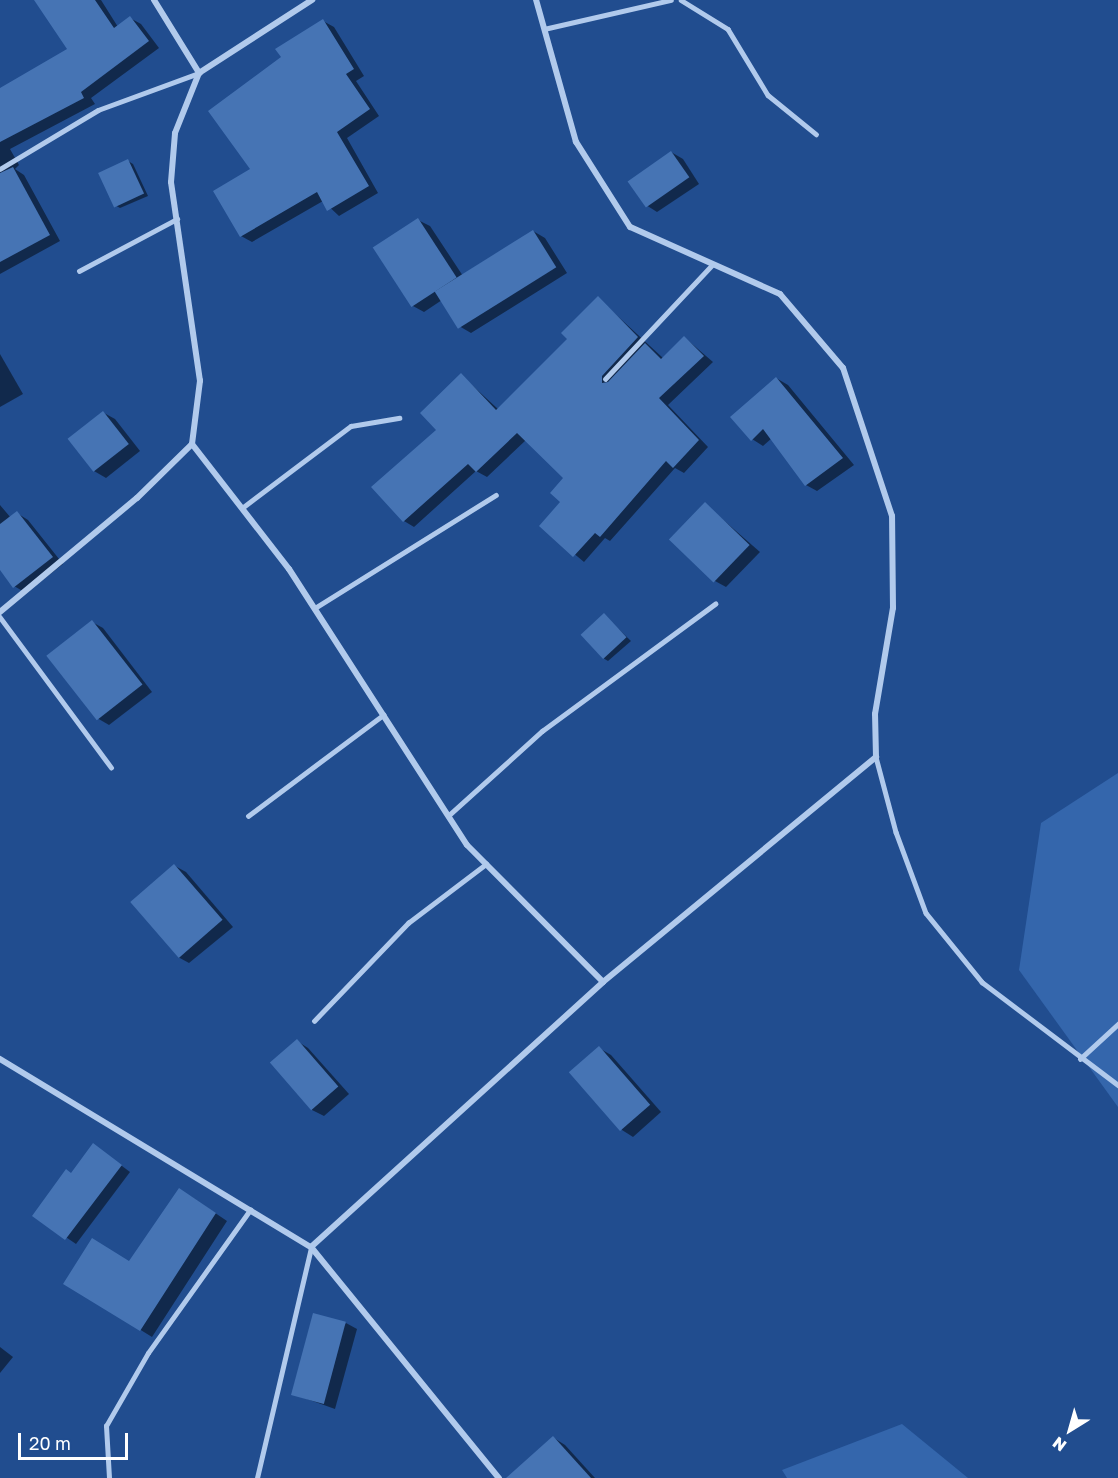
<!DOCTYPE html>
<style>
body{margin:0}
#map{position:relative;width:1118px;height:1478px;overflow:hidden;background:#214d8f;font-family:"Golos Text",sans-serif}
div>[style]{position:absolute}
.green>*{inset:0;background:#3466ac}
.shadow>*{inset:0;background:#0007}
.building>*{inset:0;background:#4674b4;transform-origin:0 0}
.lane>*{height:4.5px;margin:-2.25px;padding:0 2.25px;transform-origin:2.25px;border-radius:2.25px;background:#b1caec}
.street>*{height:6px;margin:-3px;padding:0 3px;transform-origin:3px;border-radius:3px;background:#b1caec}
span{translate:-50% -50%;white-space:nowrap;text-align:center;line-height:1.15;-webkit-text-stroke:6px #214d8f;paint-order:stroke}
.north{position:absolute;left:1040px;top:1400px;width:60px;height:60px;-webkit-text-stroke:4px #214d8f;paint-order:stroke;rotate:217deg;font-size:16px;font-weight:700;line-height:24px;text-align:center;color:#fff}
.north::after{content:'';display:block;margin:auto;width:21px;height:27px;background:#fff;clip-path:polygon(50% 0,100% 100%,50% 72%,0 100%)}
.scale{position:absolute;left:18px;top:1433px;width:110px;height:27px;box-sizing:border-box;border:3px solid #fff;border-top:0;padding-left:8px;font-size:18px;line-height:21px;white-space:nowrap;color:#fff;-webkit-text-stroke:4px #214d8f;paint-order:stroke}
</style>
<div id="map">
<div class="green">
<div style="clip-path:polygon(1118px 773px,1118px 1107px,1019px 970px,1041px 823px)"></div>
<div style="clip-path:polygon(902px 1424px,968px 1478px,787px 1478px,782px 1470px)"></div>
</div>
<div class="shadow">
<div style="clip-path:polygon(36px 0,101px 0,118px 27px,130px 18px,141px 24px,159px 48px,91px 98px,95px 104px,10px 149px,19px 165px,15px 169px,24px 175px,60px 241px,0 274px,0 90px,69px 50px)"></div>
<div style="clip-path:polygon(323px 21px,334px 27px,364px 76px,356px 81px,379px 116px,347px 138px,378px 193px,339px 216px,323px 201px,252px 242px,241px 236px,252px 169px,283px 58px)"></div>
<div style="clip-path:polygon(671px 152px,683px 159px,699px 184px,657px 212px,646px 205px)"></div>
<div style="clip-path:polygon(128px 161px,133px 164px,148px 196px,120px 208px,115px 205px)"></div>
<div style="clip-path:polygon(418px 220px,430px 226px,463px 276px,533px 231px,545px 238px,567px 273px,471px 333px,459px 326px,442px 300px,424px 312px,413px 306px)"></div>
<div style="clip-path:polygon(598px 298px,663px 358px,684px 337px,713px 362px,668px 405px,708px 447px,684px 473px,675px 468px,610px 541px,605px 538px,584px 562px,541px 526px,562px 502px,566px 478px,526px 440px,487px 477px,476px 471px,414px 527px,404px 521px,461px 375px,498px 409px,569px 339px)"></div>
<div style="clip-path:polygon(0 354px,23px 394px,0 407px)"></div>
<div style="clip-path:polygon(776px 378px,788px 385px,854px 465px,817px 491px,806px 485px,772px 438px,763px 446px,752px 439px)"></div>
<div style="clip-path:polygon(104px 413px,115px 419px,140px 451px,106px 478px,94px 471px)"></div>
<div style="clip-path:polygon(705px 504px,760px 552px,726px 587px,715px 581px)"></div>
<div style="clip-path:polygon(0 505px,11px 518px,17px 513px,28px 520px,63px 564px,26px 593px,14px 586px,0 567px)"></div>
<div style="clip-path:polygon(604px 615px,631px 641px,608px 661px,603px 658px)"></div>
<div style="clip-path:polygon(92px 622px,103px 628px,152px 692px,109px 725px,97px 718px)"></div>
<div style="clip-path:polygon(175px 866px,186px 872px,233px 927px,189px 963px,178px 957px)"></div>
<div style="clip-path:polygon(297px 1041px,308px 1048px,349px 1094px,324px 1116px,312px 1110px)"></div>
<div style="clip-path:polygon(599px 1048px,611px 1055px,661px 1112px,633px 1137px,622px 1130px)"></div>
<div style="clip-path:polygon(102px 1151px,130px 1172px,76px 1244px,35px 1216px,71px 1174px)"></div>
<div style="clip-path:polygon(190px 1196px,227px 1221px,152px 1337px,65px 1283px,130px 1263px)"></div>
<div style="clip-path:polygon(346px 1323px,357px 1329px,335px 1409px,293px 1394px)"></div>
<div style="clip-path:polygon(0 1347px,13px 1357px,0 1373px)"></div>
<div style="clip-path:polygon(554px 1438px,565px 1445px,595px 1478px,524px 1478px)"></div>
</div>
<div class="building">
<div style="clip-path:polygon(34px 0,95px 0,114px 28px,130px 16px,149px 41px,81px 92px,84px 98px,0 142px,0 88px,67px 49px)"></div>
<div style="clip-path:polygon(323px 19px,354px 69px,346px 74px,370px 109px,337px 132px,369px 186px,327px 211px,317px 192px,240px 237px,213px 191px,250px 169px,208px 111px,281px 57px,275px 49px)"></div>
<div style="left:671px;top:151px;width:32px;height:53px;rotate:55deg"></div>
<div style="left:128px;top:159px;width:38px;height:33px;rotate:65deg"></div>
<div style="clip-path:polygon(13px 167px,50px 235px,0 262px,0 173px)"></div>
<div style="left:418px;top:218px;width:71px;height:54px;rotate:57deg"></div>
<div style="left:533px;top:230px;width:44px;height:116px;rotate:58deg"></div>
<div style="clip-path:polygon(598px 296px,638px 337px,602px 376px,602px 383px,608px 382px,645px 343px,661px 359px,684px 336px,704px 356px,659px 398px,699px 440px,673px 468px,666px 461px,600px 537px,595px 533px,573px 557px,539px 526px,560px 502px,550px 493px,563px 478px,517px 433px,476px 472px,468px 464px,403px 522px,371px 487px,436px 430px,420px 413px,461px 373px,496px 410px,567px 339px,561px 333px)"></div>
<div style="clip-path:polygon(776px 377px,843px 458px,805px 486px,763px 429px,751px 441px,730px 417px)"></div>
<div style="left:103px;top:411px;width:42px;height:45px;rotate:52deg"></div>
<div style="left:705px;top:502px;width:62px;height:52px;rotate:44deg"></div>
<div style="clip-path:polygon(17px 511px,53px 557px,13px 588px,0 570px,0 524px)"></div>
<div style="left:604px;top:613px;width:33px;height:32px;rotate:47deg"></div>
<div style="left:92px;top:620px;width:82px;height:58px;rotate:52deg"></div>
<div style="left:174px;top:864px;width:74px;height:58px;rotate:49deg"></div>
<div style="left:297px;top:1039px;width:63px;height:36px;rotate:49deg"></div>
<div style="left:599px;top:1046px;width:78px;height:40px;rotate:49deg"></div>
<div style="clip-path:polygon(93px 1143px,122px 1165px,65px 1240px,32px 1216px,66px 1169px,71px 1173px)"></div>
<div style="clip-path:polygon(179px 1188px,216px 1213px,140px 1331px,63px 1284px,92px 1238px,129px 1261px)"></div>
<div style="left:313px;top:1313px;width:34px;height:85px;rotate:15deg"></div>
<div style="clip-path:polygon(553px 1436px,591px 1478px,506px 1478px)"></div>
</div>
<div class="lane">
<div style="left:681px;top:0;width:55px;rotate:31.7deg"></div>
<div style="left:728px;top:29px;width:77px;rotate:58.8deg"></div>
<div style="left:768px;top:95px;width:62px;rotate:39.1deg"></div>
<div style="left:544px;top:29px;width:130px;rotate:-12.9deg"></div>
<div style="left:0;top:169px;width:114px;rotate:-31deg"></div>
<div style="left:98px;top:110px;width:108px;rotate:-20.1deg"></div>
<div style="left:79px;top:271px;width:111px;rotate:-28deg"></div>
<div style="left:605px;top:379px;width:155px;rotate:-46.8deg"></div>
<div style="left:242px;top:508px;width:136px;rotate:-37deg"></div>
<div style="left:351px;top:426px;width:49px;rotate:-9.5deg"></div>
<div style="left:315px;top:608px;width:213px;rotate:-32deg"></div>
<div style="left:0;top:617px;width:187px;rotate:53.5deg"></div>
<div style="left:876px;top:757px;width:78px;rotate:75.1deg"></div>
<div style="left:896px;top:832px;width:86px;rotate:69.7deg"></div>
<div style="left:926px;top:913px;width:89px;rotate:50.9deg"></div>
<div style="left:982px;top:982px;width:171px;rotate:37.1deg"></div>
<div style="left:248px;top:816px;width:169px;rotate:-36.8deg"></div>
<div style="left:448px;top:816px;width:127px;rotate:-42.1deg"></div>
<div style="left:542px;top:731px;width:215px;rotate:-36.3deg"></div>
<div style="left:314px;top:1021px;width:136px;rotate:-46.2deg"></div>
<div style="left:408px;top:923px;width:98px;rotate:-37.1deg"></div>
<div style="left:1080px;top:1059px;width:52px;rotate:-42.6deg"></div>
<div style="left:109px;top:1478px;width:52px;rotate:-93.3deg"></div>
<div style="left:106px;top:1426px;width:84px;rotate:-60.1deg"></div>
<div style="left:148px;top:1353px;width:176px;rotate:-54.5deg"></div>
<div style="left:257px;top:1478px;width:237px;rotate:-76.8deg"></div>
</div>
<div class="street">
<div style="left:154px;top:0;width:86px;rotate:58.3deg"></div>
<div style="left:192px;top:444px;width:158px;rotate:52.2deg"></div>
<div style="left:289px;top:569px;width:328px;rotate:57.2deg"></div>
<div style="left:467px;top:845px;width:193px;rotate:45.2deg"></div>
<div style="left:0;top:612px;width:178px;rotate:-39.8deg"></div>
<div style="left:137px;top:498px;width:77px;rotate:-44.5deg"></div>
<div style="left:192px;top:444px;width:64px;rotate:-82.8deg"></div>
<div style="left:200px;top:381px;width:201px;rotate:-98.3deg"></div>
<div style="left:171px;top:182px;width:49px;rotate:-85.3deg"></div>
<div style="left:175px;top:133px;width:65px;rotate:-68.2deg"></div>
<div style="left:199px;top:73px;width:135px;rotate:-32.9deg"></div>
<div style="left:0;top:1059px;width:363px;rotate:31.2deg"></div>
<div style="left:311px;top:1247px;width:298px;rotate:50.9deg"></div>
<div style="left:311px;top:1247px;width:394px;rotate:-42.2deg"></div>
<div style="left:603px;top:982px;width:354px;rotate:-39.5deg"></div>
<div style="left:876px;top:757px;width:43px;rotate:-91.3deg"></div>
<div style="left:875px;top:714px;width:108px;rotate:-80.4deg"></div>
<div style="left:893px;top:608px;width:92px;rotate:-90.6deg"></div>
<div style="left:892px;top:516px;width:156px;rotate:-108.3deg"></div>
<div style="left:843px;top:368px;width:97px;rotate:-130.4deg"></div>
<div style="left:780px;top:294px;width:164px;rotate:-155.9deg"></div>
<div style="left:630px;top:227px;width:101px;rotate:-122.4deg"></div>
<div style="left:576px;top:142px;width:148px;rotate:-105.7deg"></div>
</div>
<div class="north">N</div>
<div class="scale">20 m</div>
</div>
